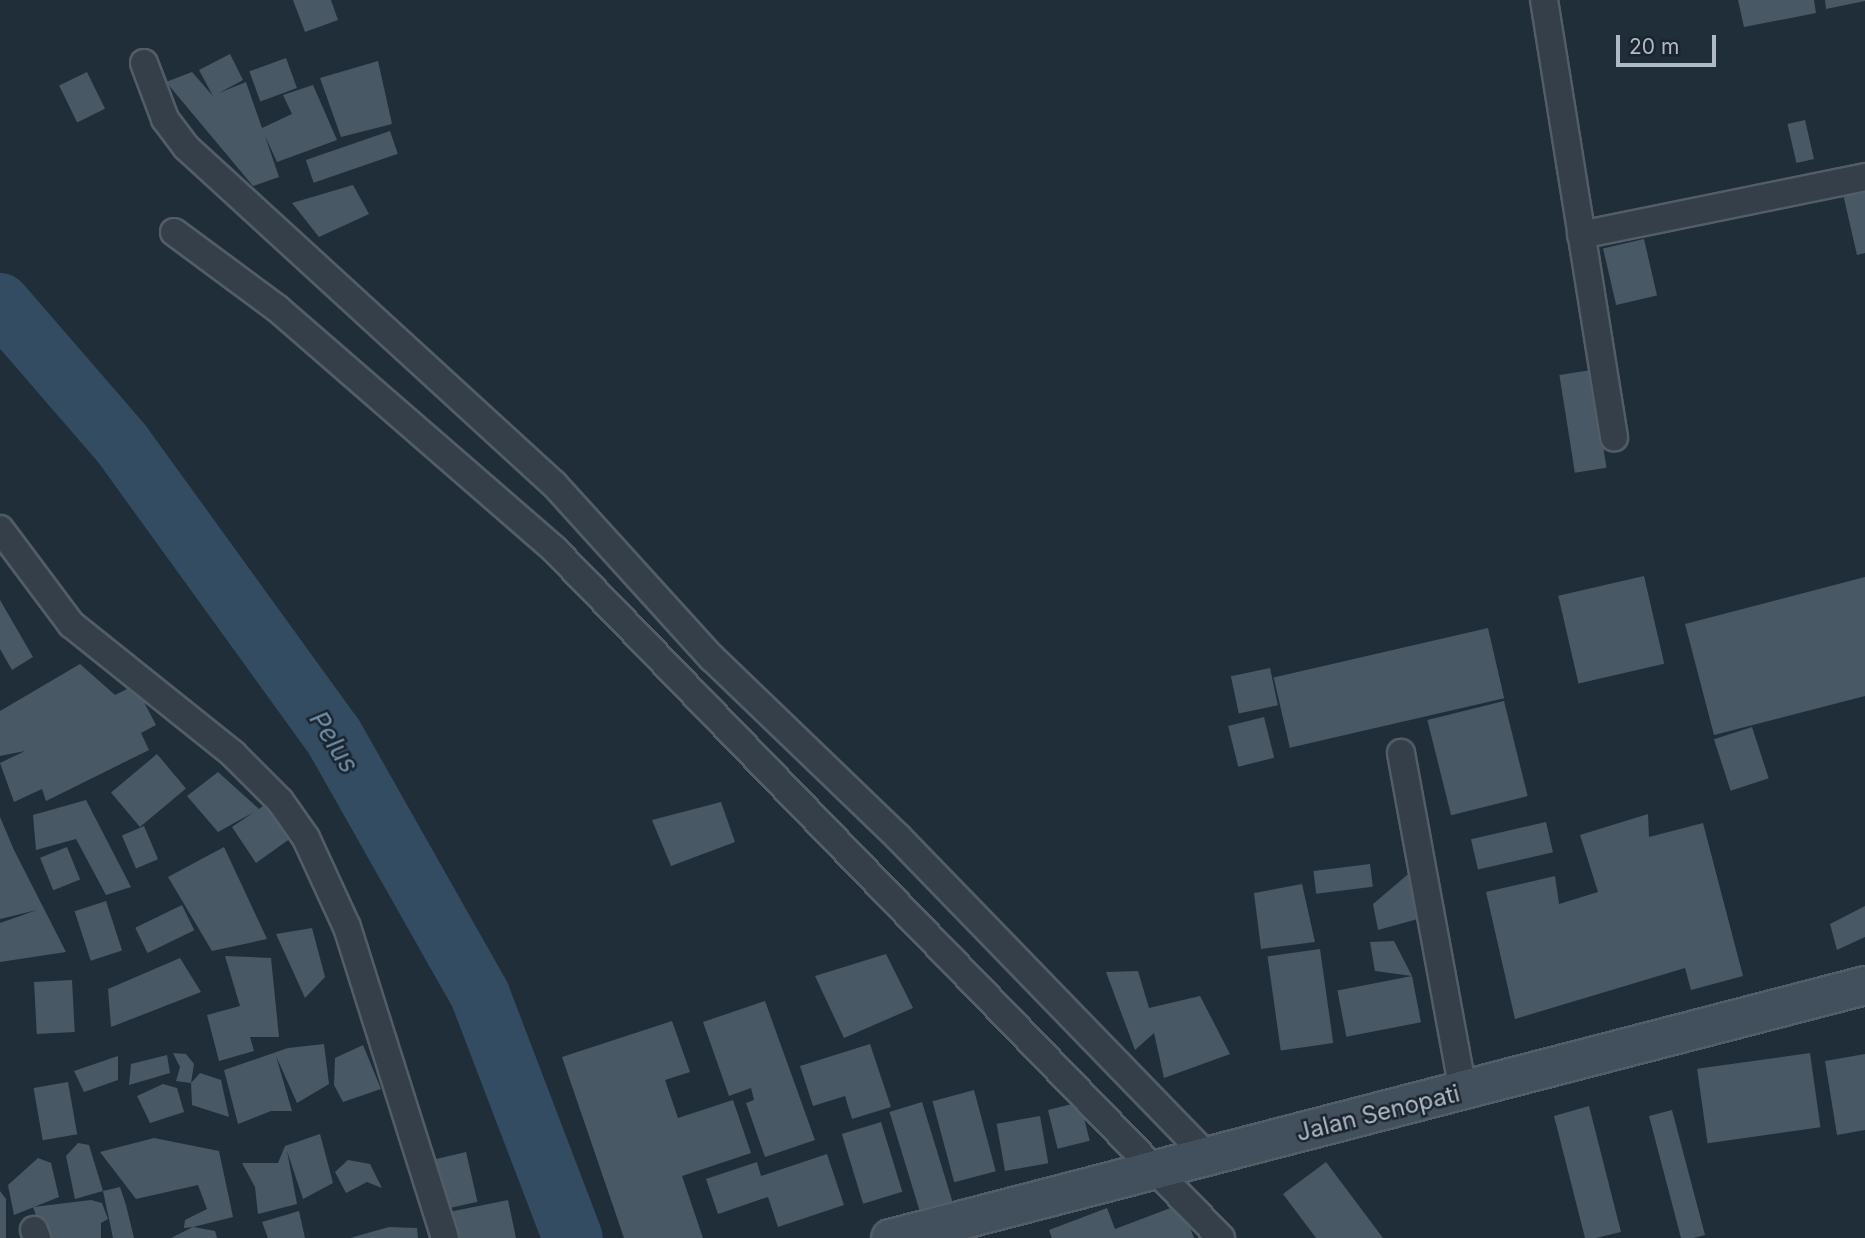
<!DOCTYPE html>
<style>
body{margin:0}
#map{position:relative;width:1865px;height:1238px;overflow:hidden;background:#202e39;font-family:Inter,sans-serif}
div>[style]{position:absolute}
.river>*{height:60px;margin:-30px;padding:0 30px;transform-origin:30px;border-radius:30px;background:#334c61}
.building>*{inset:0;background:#485865;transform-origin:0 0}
.roads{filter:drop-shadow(2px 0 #525d67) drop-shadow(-2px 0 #525d67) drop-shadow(0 2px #525d67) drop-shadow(0 -2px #525d67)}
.minor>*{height:26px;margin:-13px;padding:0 13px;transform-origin:13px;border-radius:13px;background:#343f4a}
.secondary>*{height:37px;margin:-18.5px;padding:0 18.5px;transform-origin:18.5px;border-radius:18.5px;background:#424f5d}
span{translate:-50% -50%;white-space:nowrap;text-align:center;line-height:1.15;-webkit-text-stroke:5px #1a242e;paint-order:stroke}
.street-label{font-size:24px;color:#afbac6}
.water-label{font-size:26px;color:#6e8faa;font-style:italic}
.scale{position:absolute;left:1616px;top:35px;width:100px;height:32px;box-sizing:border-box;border:4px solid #afbac6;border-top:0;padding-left:9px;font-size:21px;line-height:24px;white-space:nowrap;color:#afbac6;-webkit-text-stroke:5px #1a242e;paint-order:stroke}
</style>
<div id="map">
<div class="river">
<div style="left:0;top:303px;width:186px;rotate:49.1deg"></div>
<div style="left:122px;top:444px;width:359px;rotate:54.1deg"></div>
<div style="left:333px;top:735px;width:299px;rotate:60.5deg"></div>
<div style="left:480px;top:995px;width:260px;rotate:69.1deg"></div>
</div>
<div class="building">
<div style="clip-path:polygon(293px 0,331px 0,338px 20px,305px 32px)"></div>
<div style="clip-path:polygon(1738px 0,1814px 0,1816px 13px,1744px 27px)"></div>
<div style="clip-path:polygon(1825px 0,1865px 0,1865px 1px,1826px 9px)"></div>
<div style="clip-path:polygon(230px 54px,243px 80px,219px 93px,246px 82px,262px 128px,292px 114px,283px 95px,313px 85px,337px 140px,277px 162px,265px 136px,279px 177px,253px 186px,166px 82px,192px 72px,213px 96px,199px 70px)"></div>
<div style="left:286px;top:58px;width:32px;height:39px;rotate:70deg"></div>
<div style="clip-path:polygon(378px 61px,392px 124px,341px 137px,320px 78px)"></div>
<div style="left:87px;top:72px;width:41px;height:31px;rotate:64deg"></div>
<div style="left:1805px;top:120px;width:40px;height:18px;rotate:77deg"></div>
<div style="left:390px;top:131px;width:24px;height:89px;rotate:71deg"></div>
<div style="clip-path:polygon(353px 185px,369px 214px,319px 237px,292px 203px)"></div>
<div style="clip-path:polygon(1865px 189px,1865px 253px,1857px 255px,1843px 194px)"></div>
<div style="left:1644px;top:239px;width:58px;height:42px;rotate:77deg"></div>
<div style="left:1591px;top:370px;width:99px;height:32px;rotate:81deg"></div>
<div style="left:1644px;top:576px;width:90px;height:88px;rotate:77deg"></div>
<div style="clip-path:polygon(1865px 577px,1865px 696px,1714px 735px,1685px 624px)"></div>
<div style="clip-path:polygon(0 600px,33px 657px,12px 670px,0 649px)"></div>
<div style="left:1488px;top:628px;width:72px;height:220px;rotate:77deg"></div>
<div style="clip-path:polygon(80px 664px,115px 695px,135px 685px,156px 725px,141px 733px,149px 750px,46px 801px,42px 789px,14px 802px,0 763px,25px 751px,0 756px,0 711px)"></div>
<div style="left:1270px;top:668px;width:38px;height:40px;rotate:78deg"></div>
<div style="left:1504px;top:701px;width:98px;height:79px;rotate:76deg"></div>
<div style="left:1264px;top:717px;width:42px;height:37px;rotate:76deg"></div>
<div style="left:1752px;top:727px;width:54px;height:40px;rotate:72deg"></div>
<div style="left:157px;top:754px;width:45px;height:60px;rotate:50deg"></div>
<div style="clip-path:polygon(218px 772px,259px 809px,267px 803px,291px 838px,256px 863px,232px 827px,254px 812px,218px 832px,187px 796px)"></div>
<div style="clip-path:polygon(86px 800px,131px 887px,106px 895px,76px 839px,36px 850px,33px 815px)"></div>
<div style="clip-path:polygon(721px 802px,735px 842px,671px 866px,652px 820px)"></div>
<div style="clip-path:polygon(1648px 814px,1649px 837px,1703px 823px,1743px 976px,1691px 990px,1685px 968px,1515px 1019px,1486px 892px,1555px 876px,1559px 904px,1598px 892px,1580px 835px)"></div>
<div style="clip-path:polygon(0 817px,14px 850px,66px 952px,0 962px,0 923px,37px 910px,0 919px)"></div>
<div style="left:1546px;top:822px;width:31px;height:77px;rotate:77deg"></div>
<div style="left:144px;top:826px;width:36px;height:24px;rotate:67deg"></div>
<div style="left:67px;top:847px;width:35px;height:29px;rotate:68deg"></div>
<div style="clip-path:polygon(224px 847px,267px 939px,212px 951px,168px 877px)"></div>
<div style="left:1370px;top:864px;width:23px;height:57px;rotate:83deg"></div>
<div style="clip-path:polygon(1413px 870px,1425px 917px,1378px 930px,1373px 904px)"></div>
<div style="clip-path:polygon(1302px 884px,1315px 942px,1261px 949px,1254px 893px)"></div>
<div style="left:106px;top:901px;width:52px;height:33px;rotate:72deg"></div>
<div style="left:182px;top:905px;width:28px;height:52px;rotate:64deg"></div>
<div style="clip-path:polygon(1865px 906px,1865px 937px,1837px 950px,1830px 924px)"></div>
<div style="clip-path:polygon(312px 928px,325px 977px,305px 998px,276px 934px)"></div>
<div style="clip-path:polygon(1394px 941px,1412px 976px,1375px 971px,1370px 942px)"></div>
<div style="left:1320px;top:949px;width:95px;height:53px;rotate:82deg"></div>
<div style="clip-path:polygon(886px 954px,913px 1008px,844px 1038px,815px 976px)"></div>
<div style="clip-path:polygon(225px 956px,271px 958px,279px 1037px,250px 1037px,254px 1051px,219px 1061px,207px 1015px,240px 1006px)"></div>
<div style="clip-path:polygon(180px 958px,201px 992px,111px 1027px,108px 989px)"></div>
<div style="clip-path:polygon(1138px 971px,1149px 1008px,1200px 996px,1230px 1054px,1164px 1078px,1154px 1033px,1135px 1050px,1106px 972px)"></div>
<div style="left:1412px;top:976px;width:47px;height:76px;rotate:79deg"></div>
<div style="left:72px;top:980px;width:52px;height:38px;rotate:87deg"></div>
<div style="clip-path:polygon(765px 1001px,815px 1140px,765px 1157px,746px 1103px,754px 1100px,751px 1088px,729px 1096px,703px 1022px)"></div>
<div style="clip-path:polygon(672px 1021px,690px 1072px,665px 1080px,678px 1118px,733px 1100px,751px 1153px,682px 1176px,703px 1238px,624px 1238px,562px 1057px)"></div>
<div style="clip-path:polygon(324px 1044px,329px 1084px,297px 1103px,276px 1056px,292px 1111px,271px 1111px,238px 1124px,224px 1070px,288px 1048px)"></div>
<div style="clip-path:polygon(870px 1044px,891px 1107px,852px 1119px,845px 1096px,813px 1106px,800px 1066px)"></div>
<div style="clip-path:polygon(363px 1045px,381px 1089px,343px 1102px,334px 1085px,335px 1058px)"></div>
<div style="clip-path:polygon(173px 1053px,186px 1054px,194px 1064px,191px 1083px,200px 1073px,221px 1080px,229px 1117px,192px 1105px,191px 1083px,176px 1081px,180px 1067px)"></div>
<div style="left:1810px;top:1053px;width:75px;height:114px;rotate:82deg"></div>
<div style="clip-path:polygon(1865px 1054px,1865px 1130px,1837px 1135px,1825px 1061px)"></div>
<div style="clip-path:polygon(167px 1055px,170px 1073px,129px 1085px,131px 1064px)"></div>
<div style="clip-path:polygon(118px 1056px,118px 1080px,84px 1092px,74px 1071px)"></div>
<div style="left:68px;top:1082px;width:53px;height:35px;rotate:80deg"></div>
<div style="clip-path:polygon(163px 1084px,177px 1088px,184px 1112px,150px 1123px,137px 1096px)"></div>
<div style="left:974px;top:1090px;width:84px;height:43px;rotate:75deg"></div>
<div style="left:922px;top:1102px;width:110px;height:34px;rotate:73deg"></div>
<div style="left:1080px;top:1102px;width:40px;height:33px;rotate:76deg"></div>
<div style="clip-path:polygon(1589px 1106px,1621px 1232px,1596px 1238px,1585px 1238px,1554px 1116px)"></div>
<div style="clip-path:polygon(1672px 1110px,1705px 1235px,1693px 1238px,1681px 1238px,1649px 1116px)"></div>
<div style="left:1040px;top:1116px;width:48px;height:44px;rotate:80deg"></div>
<div style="left:881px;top:1122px;width:73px;height:41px;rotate:73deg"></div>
<div style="clip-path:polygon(320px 1134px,333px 1183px,303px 1199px,287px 1151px,297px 1204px,258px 1214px,255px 1187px,242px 1163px,278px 1163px,285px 1146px)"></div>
<div style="clip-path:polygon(154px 1138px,219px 1151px,233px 1217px,193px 1227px,215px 1231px,217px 1238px,171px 1238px,193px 1227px,184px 1228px,185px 1220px,207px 1209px,198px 1185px,136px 1199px,100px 1152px)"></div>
<div style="clip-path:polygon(78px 1143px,89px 1145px,103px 1191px,75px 1199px,66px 1156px)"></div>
<div style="left:466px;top:1152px;width:51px;height:34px;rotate:77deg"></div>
<div style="clip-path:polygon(827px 1154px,844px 1205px,778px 1227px,768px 1197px,718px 1214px,706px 1179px,757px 1162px,761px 1176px)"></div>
<div style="clip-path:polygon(38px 1158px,51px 1163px,59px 1197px,14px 1215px,8px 1185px)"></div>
<div style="clip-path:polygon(348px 1160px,370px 1164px,382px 1188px,367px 1182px,346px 1193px,335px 1172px)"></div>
<div style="clip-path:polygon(1326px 1162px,1383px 1238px,1316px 1238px,1283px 1194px)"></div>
<div style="clip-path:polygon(120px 1187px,126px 1205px,134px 1238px,113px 1238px,103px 1191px)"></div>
<div style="clip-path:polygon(0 1191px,6px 1199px,6px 1238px,0 1238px)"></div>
<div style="clip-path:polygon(91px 1200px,102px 1203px,108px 1219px,101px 1223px,101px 1238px,44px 1238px,33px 1207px)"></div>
<div style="clip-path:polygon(508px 1200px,516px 1238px,454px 1238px,449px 1212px)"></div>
<div style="clip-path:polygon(1181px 1204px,1194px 1238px,1052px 1238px,1049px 1230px,1107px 1208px,1115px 1229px)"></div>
<div style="clip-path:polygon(299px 1211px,305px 1238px,268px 1238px,262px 1222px)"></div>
<div style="clip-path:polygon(389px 1227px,417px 1228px,418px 1238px,350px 1238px)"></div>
</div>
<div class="roads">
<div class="minor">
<div style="left:1544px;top:0;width:443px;rotate:80.9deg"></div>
<div style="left:144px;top:63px;width:60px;rotate:69.4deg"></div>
<div style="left:165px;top:119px;width:35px;rotate:53deg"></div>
<div style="left:186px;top:147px;width:499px;rotate:42.5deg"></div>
<div style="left:554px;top:484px;width:235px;rotate:47.8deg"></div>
<div style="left:712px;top:658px;width:258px;rotate:43.9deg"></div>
<div style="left:898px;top:837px;width:446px;rotate:45.9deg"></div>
<div style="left:174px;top:232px;width:129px;rotate:36.5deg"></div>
<div style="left:278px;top:309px;width:366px;rotate:41deg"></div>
<div style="left:554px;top:549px;width:959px;rotate:45.93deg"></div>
<div style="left:1581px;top:235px;width:290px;rotate:-11.5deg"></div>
<div style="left:0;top:529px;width:119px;rotate:53.2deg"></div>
<div style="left:71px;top:624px;width:208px;rotate:38.7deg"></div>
<div style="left:233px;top:754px;width:66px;rotate:45deg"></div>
<div style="left:280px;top:801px;width:45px;rotate:54.9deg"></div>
<div style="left:306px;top:838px;width:98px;rotate:65.3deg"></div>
<div style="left:347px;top:927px;width:326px;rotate:72.5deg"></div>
<div style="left:1401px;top:753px;width:344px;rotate:79.6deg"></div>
<div style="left:34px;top:1230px;width:9px;rotate:69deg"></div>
</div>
<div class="secondary">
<div style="left:890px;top:1238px;width:1007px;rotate:-14.55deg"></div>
</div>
</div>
<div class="street-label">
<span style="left:1378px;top:1113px;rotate:-14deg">Jalan Senopati</span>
</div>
<div class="water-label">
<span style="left:334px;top:742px;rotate:58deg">Pelus</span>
</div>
<div class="scale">20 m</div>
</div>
